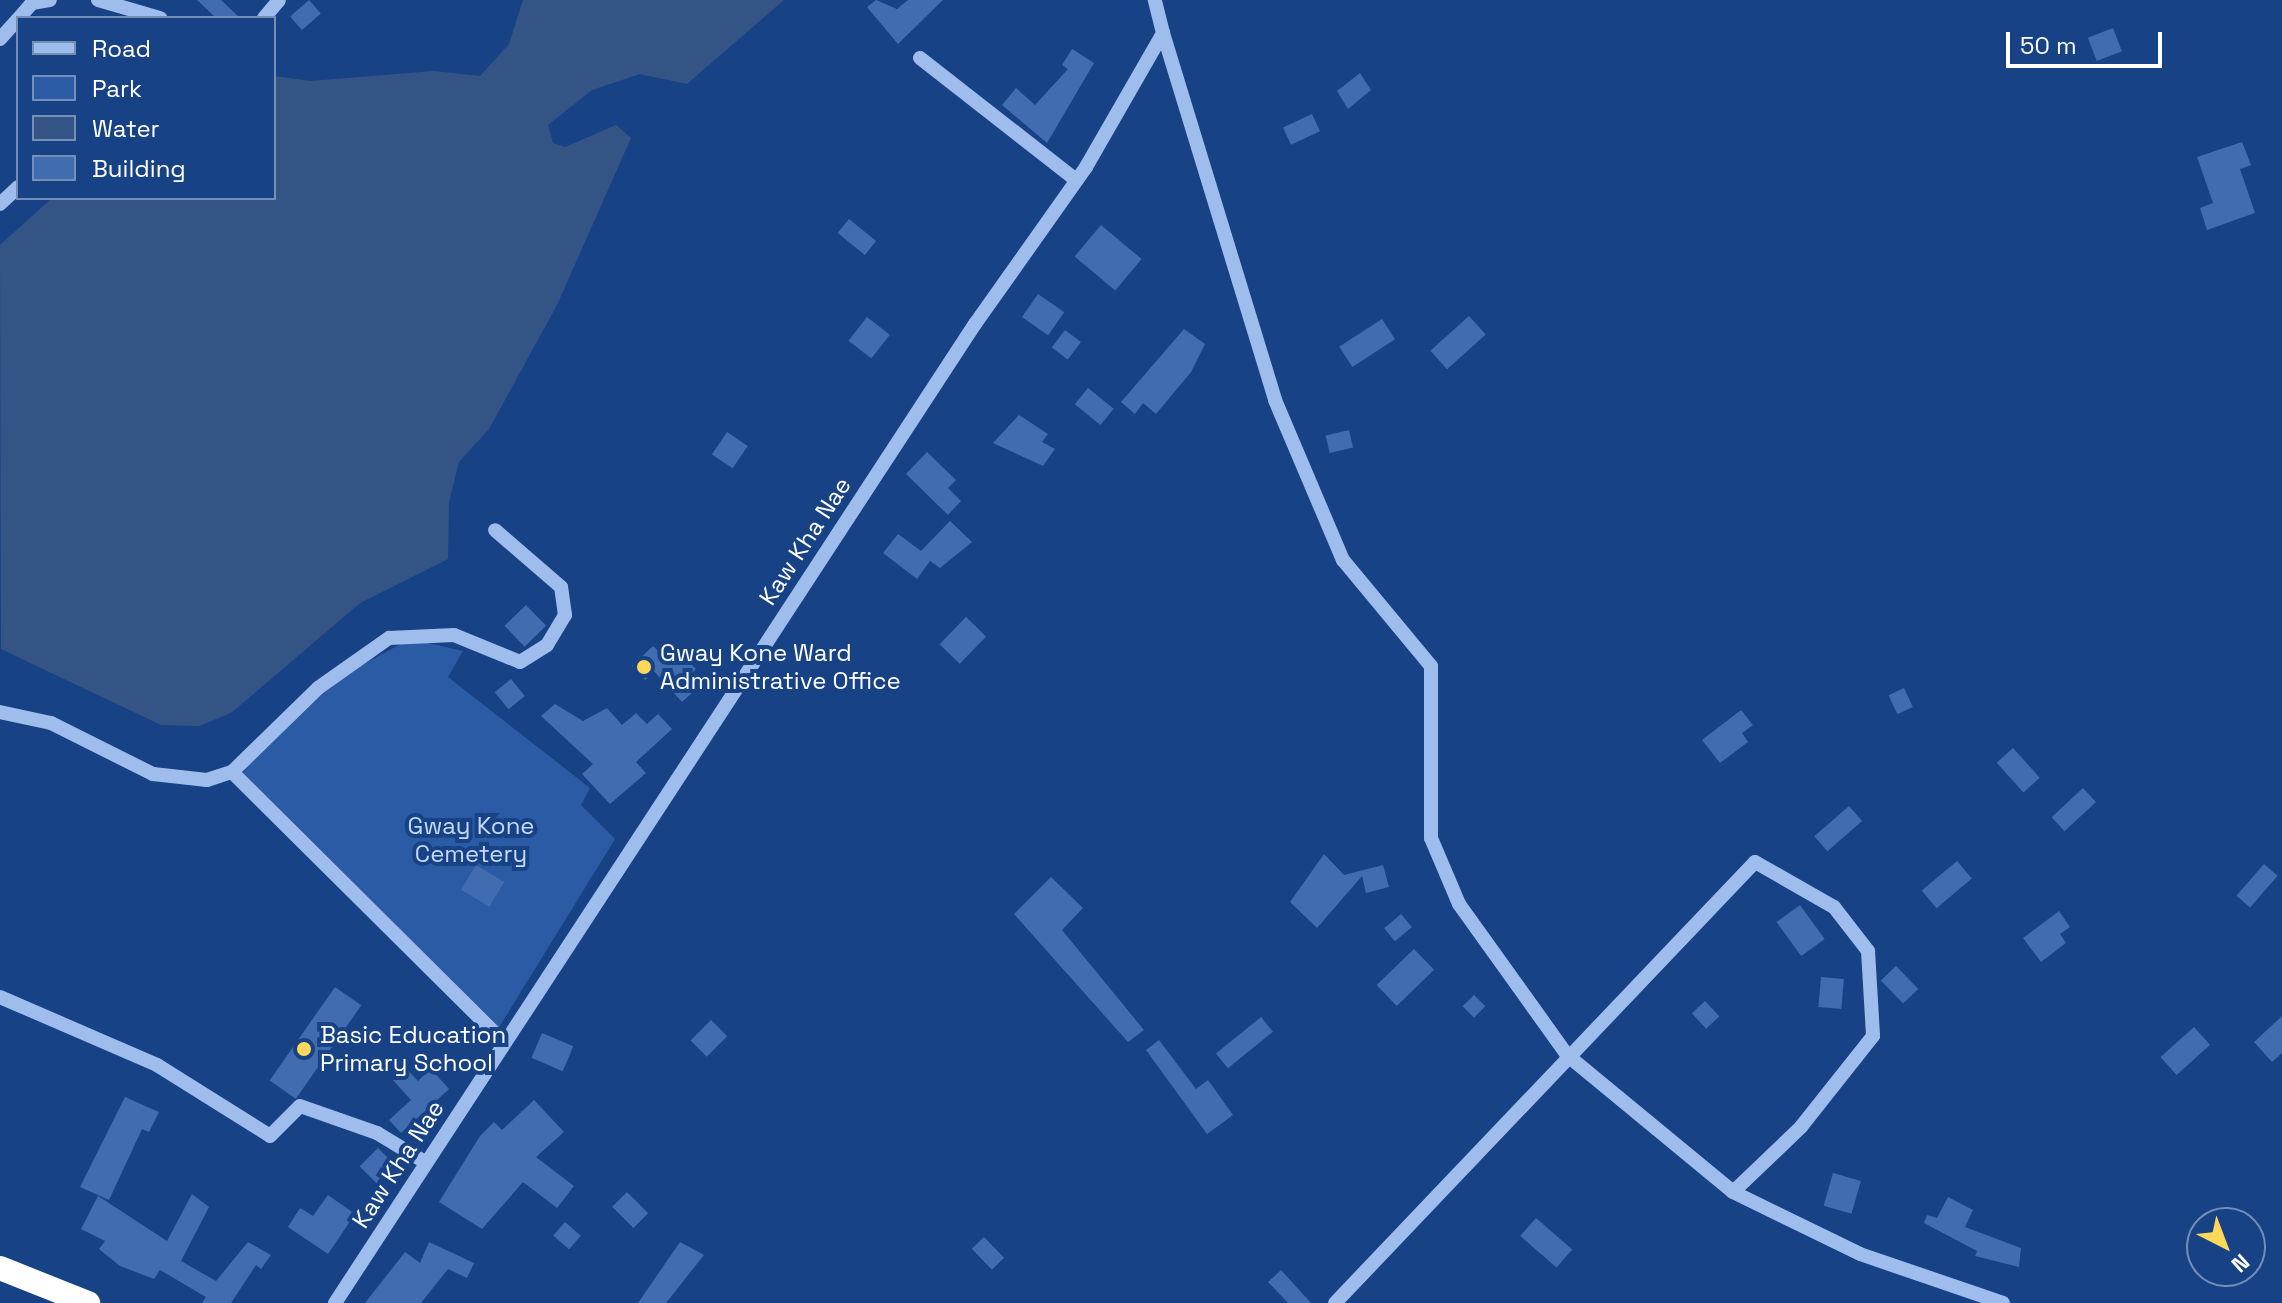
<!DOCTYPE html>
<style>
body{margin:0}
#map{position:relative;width:2282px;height:1303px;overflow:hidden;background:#184286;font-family:"Space Grotesk",sans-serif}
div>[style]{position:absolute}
.green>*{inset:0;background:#2b5ba4}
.water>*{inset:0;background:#355486}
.building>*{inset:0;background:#416caf;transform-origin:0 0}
.minor>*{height:14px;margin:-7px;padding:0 7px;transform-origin:7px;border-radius:7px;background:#9ebded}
.highway>*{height:24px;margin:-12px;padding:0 12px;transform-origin:12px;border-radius:12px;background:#fff}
.dots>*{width:22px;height:22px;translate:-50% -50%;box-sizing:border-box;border:4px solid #184286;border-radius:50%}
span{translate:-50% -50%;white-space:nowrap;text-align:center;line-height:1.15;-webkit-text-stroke:8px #184286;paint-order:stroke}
.street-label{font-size:24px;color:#fff}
.poi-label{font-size:24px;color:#fff}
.left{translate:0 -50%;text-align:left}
.park-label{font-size:24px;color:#c4d9f9}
.legend{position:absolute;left:16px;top:16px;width:260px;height:184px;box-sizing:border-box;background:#184286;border:2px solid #748eb6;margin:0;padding:10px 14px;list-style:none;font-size:24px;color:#fff}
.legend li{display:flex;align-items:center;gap:16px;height:40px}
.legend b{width:40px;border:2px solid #748eb6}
.north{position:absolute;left:2186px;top:1207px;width:80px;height:80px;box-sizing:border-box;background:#184286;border:2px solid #748eb6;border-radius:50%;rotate:138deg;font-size:22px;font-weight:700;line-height:32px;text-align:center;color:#fff}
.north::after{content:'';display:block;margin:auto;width:28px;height:36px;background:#ffd85a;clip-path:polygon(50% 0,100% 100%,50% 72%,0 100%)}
.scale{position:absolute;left:2006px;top:32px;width:156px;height:36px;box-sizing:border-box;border:4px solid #fff;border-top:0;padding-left:10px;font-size:24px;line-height:28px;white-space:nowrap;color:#fff;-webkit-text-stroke:6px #184286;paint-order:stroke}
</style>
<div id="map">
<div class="green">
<div style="clip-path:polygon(410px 639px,463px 651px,448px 677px,590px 788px,581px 805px,615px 839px,498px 1029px,242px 774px,271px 737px,345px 674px)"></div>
</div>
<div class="water">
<div style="clip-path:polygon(523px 0,784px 0,687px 84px,640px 74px,592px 90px,548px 125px,553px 143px,565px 147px,616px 125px,631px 138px,557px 305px,489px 429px,459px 462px,449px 502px,448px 559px,360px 603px,231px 713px,199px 726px,161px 725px,1px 649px,0 245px,52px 198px,274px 198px,274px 76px,310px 81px,434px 71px,480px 76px,509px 44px)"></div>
</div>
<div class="building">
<div style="clip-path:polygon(197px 0,221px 0,240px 18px,216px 18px)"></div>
<div style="left:309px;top:0;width:18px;height:25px;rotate:49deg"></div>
<div style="clip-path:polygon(876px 0,897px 9px,908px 0,943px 0,898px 44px,867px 7px)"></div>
<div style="left:2113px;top:28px;width:25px;height:27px;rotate:69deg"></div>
<div style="clip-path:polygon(1072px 49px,1094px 63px,1047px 143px,1002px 105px,1016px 88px,1035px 105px,1068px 69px,1062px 65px)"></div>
<div style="clip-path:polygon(1360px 73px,1371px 90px,1348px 109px,1337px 91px)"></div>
<div style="left:1312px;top:114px;width:19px;height:32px;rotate:65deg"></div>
<div style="clip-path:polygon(2242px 142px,2251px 165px,2240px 169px,2255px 213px,2207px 230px,2200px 208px,2213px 203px,2197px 157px)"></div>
<div style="left:849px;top:219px;width:35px;height:18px;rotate:39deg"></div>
<div style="left:1101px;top:225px;width:53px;height:41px;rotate:40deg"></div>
<div style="left:1038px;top:294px;width:32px;height:28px;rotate:35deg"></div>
<div style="left:1469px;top:316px;width:25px;height:52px;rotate:48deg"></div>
<div style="left:867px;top:317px;width:29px;height:30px;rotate:38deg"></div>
<div style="left:1382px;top:319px;width:24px;height:51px;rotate:57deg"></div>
<div style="clip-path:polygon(1184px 329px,1205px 344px,1191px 372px,1156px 414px,1143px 403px,1135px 414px,1121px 402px)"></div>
<div style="left:1065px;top:330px;width:20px;height:22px;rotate:37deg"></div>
<div style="left:1088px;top:388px;width:33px;height:21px;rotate:39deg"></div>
<div style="clip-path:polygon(1019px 415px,1048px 434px,1042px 442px,1055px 449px,1043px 466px,993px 443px)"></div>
<div style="left:1349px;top:430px;width:18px;height:24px;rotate:77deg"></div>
<div style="left:727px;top:432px;width:25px;height:27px;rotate:34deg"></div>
<div style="clip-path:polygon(927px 452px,956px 480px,948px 488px,961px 501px,948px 515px,906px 474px)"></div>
<div style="clip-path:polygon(950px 521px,972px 542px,940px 568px,930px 561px,917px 579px,883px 553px,898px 534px,921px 551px)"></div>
<div style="left:526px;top:605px;width:29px;height:30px;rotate:46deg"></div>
<div style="left:966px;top:617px;width:28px;height:38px;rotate:44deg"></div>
<div style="clip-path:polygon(653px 646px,669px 662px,680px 652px,696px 669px,690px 675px,700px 686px,682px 702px,654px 671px,645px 680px,632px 666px)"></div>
<div style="left:511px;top:679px;width:22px;height:21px;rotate:51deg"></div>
<div style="left:1904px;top:688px;width:21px;height:17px;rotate:65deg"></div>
<div style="clip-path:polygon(555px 704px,583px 721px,607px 708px,622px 725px,636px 713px,647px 724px,658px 714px,672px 729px,636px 762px,646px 773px,610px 804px,582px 774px,593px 764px,541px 716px)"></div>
<div style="clip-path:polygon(1741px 710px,1753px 725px,1742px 733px,1748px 742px,1720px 763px,1702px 740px)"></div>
<div style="left:2013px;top:748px;width:40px;height:22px;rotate:48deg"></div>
<div style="left:2083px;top:788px;width:19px;height:43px;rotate:47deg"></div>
<div style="left:1849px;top:806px;width:20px;height:46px;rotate:49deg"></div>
<div style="clip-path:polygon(1324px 854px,1344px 875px,1383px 865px,1389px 887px,1366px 893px,1362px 876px,1317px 928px,1290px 902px)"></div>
<div style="left:1957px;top:861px;width:23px;height:46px;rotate:50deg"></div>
<div style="left:2264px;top:864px;width:18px;height:42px;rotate:41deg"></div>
<div style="left:476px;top:865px;width:33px;height:29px;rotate:31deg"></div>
<div style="clip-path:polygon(1051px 877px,1083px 908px,1062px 930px,1144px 1030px,1128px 1042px,1014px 914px)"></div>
<div style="left:1800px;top:905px;width:42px;height:29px;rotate:54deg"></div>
<div style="clip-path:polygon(2059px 911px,2070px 927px,2060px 934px,2066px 943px,2041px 962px,2023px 938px)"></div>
<div style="left:1401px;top:914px;width:17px;height:22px;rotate:50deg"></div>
<div style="left:1414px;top:949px;width:29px;height:52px;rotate:46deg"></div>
<div style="left:1896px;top:966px;width:32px;height:21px;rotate:46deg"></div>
<div style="left:1821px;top:977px;width:23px;height:30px;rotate:5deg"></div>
<div style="left:335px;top:987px;width:32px;height:114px;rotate:35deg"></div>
<div style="left:1474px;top:995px;width:16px;height:16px;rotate:45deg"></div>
<div style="left:1705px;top:1001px;width:21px;height:18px;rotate:47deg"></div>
<div style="clip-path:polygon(2282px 1016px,2282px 1053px,2272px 1062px,2254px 1042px)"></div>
<div style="left:1261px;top:1017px;width:19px;height:58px;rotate:51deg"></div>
<div style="left:711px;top:1020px;width:23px;height:29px;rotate:45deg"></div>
<div style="left:2194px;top:1027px;width:24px;height:45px;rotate:48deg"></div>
<div style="left:542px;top:1033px;width:34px;height:27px;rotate:23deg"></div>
<div style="clip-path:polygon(1159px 1040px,1196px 1089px,1208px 1080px,1233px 1115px,1207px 1134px,1146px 1050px)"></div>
<div style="clip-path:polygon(405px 1067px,418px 1081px,431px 1069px,449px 1089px,401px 1133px,389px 1120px,411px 1100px,392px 1079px)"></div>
<div style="clip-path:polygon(125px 1097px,159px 1112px,149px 1132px,142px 1129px,109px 1200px,80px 1187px)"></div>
<div style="clip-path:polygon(534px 1100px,564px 1132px,536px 1157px,574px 1186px,557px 1208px,523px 1182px,482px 1229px,439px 1202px,480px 1136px,494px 1122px,502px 1130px)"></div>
<div style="left:378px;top:1148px;width:24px;height:26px;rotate:45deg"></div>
<div style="left:1833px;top:1173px;width:29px;height:34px;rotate:16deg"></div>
<div style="left:627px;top:1192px;width:30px;height:21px;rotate:45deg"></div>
<div style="clip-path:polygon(192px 1194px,209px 1207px,181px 1261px,216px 1281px,248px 1242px,271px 1255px,261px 1269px,256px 1265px,231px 1303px,202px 1303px,206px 1297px,160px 1270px,154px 1279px,120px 1266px,99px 1249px,105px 1241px,81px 1229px,98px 1196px,167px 1241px)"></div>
<div style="clip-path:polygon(328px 1195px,355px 1214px,328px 1254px,288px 1227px,300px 1208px,313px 1216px)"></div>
<div style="clip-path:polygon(1948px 1197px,1973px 1210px,1965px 1227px,2021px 1248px,2019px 1267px,1975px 1256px,1977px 1251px,1924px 1223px,1927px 1215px,1937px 1218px)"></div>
<div style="left:1536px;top:1218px;width:48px;height:24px;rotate:41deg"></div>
<div style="left:565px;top:1222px;width:21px;height:18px;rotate:41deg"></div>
<div style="left:984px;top:1237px;width:29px;height:17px;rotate:46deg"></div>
<div style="clip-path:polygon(429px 1242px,474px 1263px,467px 1278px,448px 1269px,421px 1303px,365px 1303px,405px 1252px,420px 1263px)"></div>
<div style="clip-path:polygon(680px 1242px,704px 1255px,666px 1303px,638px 1303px)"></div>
<div style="clip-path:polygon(1281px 1270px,1311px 1303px,1288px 1303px,1268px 1282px)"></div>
</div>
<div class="minor">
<div style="left:98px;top:0;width:65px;rotate:16.2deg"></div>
<div style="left:19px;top:18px;width:20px;rotate:-49deg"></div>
<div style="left:32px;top:3px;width:18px;rotate:-9deg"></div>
<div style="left:264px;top:18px;width:23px;rotate:-50deg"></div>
<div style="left:1163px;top:33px;width:384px;rotate:73deg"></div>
<div style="left:1275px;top:400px;width:174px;rotate:67deg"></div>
<div style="left:1343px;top:560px;width:138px;rotate:50.3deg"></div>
<div style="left:1431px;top:666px;width:172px;rotate:90deg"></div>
<div style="left:1431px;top:838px;width:72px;rotate:67deg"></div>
<div style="left:1459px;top:904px;width:186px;rotate:54.4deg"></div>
<div style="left:1567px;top:1055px;width:215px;rotate:39.5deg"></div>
<div style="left:1733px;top:1192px;width:141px;rotate:26deg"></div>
<div style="left:1860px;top:1254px;width:151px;rotate:18.9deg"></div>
<div style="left:0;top:39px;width:27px;rotate:-48deg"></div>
<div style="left:920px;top:58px;width:198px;rotate:38deg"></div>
<div style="left:0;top:204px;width:25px;rotate:-43deg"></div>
<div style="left:0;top:712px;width:52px;rotate:12.2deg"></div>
<div style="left:51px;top:723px;width:114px;rotate:26.6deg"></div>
<div style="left:153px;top:774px;width:54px;rotate:6.3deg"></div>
<div style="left:207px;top:780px;width:26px;rotate:-18deg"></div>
<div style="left:232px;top:772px;width:120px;rotate:-44.3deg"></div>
<div style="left:318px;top:688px;width:87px;rotate:-35.2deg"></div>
<div style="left:389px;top:638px;width:65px;rotate:-2.6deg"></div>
<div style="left:454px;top:635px;width:71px;rotate:22.2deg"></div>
<div style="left:520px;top:662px;width:32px;rotate:-32deg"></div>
<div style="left:547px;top:645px;width:35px;rotate:-59deg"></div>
<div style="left:565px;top:615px;width:28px;rotate:-98deg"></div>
<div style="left:561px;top:587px;width:87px;rotate:-139.2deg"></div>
<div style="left:232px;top:772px;width:382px;rotate:44.8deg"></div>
<div style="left:0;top:997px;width:171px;rotate:23.4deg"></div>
<div style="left:157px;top:1065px;width:133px;rotate:32.1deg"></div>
<div style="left:270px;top:1136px;width:42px;rotate:-45deg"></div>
<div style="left:300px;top:1106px;width:82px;rotate:19.3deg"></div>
<div style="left:377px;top:1133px;width:56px;rotate:31.1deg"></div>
<div style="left:335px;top:1303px;width:1170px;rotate:-56.83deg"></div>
<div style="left:975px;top:324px;width:192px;rotate:-54.7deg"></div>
<div style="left:1086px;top:167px;width:155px;rotate:-60.1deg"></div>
<div style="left:1163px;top:33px;width:34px;rotate:-104deg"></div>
<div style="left:1335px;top:1303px;width:609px;rotate:-46.4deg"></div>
<div style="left:1755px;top:862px;width:91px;rotate:29.7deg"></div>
<div style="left:1834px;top:907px;width:56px;rotate:52.3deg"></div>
<div style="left:1868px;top:951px;width:85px;rotate:86.6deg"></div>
<div style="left:1873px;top:1036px;width:116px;rotate:128.4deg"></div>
<div style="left:1801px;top:1127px;width:94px;rotate:136.3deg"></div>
</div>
<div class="highway">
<div style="left:0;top:1268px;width:95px;rotate:21.7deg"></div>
</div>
<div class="dots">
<div style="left:644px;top:667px;background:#ffd85a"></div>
<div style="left:304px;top:1049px;background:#ffd85a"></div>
</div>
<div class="street-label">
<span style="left:805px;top:541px;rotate:-57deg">Kaw Kha Nae</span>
<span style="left:398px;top:1164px;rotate:-57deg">Kaw Kha Nae</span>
</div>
<div class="poi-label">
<span class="left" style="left:660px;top:667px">Gway Kone Ward<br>Administrative Office</span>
<span class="left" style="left:320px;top:1049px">Basic Education<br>Primary School</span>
</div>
<div class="park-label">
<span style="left:471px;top:840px">Gway Kone<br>Cemetery</span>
</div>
<ul class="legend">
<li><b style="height:10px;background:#9ebded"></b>Road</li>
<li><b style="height:22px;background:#2b5ba4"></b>Park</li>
<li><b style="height:22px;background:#355486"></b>Water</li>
<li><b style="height:22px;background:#416caf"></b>Building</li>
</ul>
<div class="north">N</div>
<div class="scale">50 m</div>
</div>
